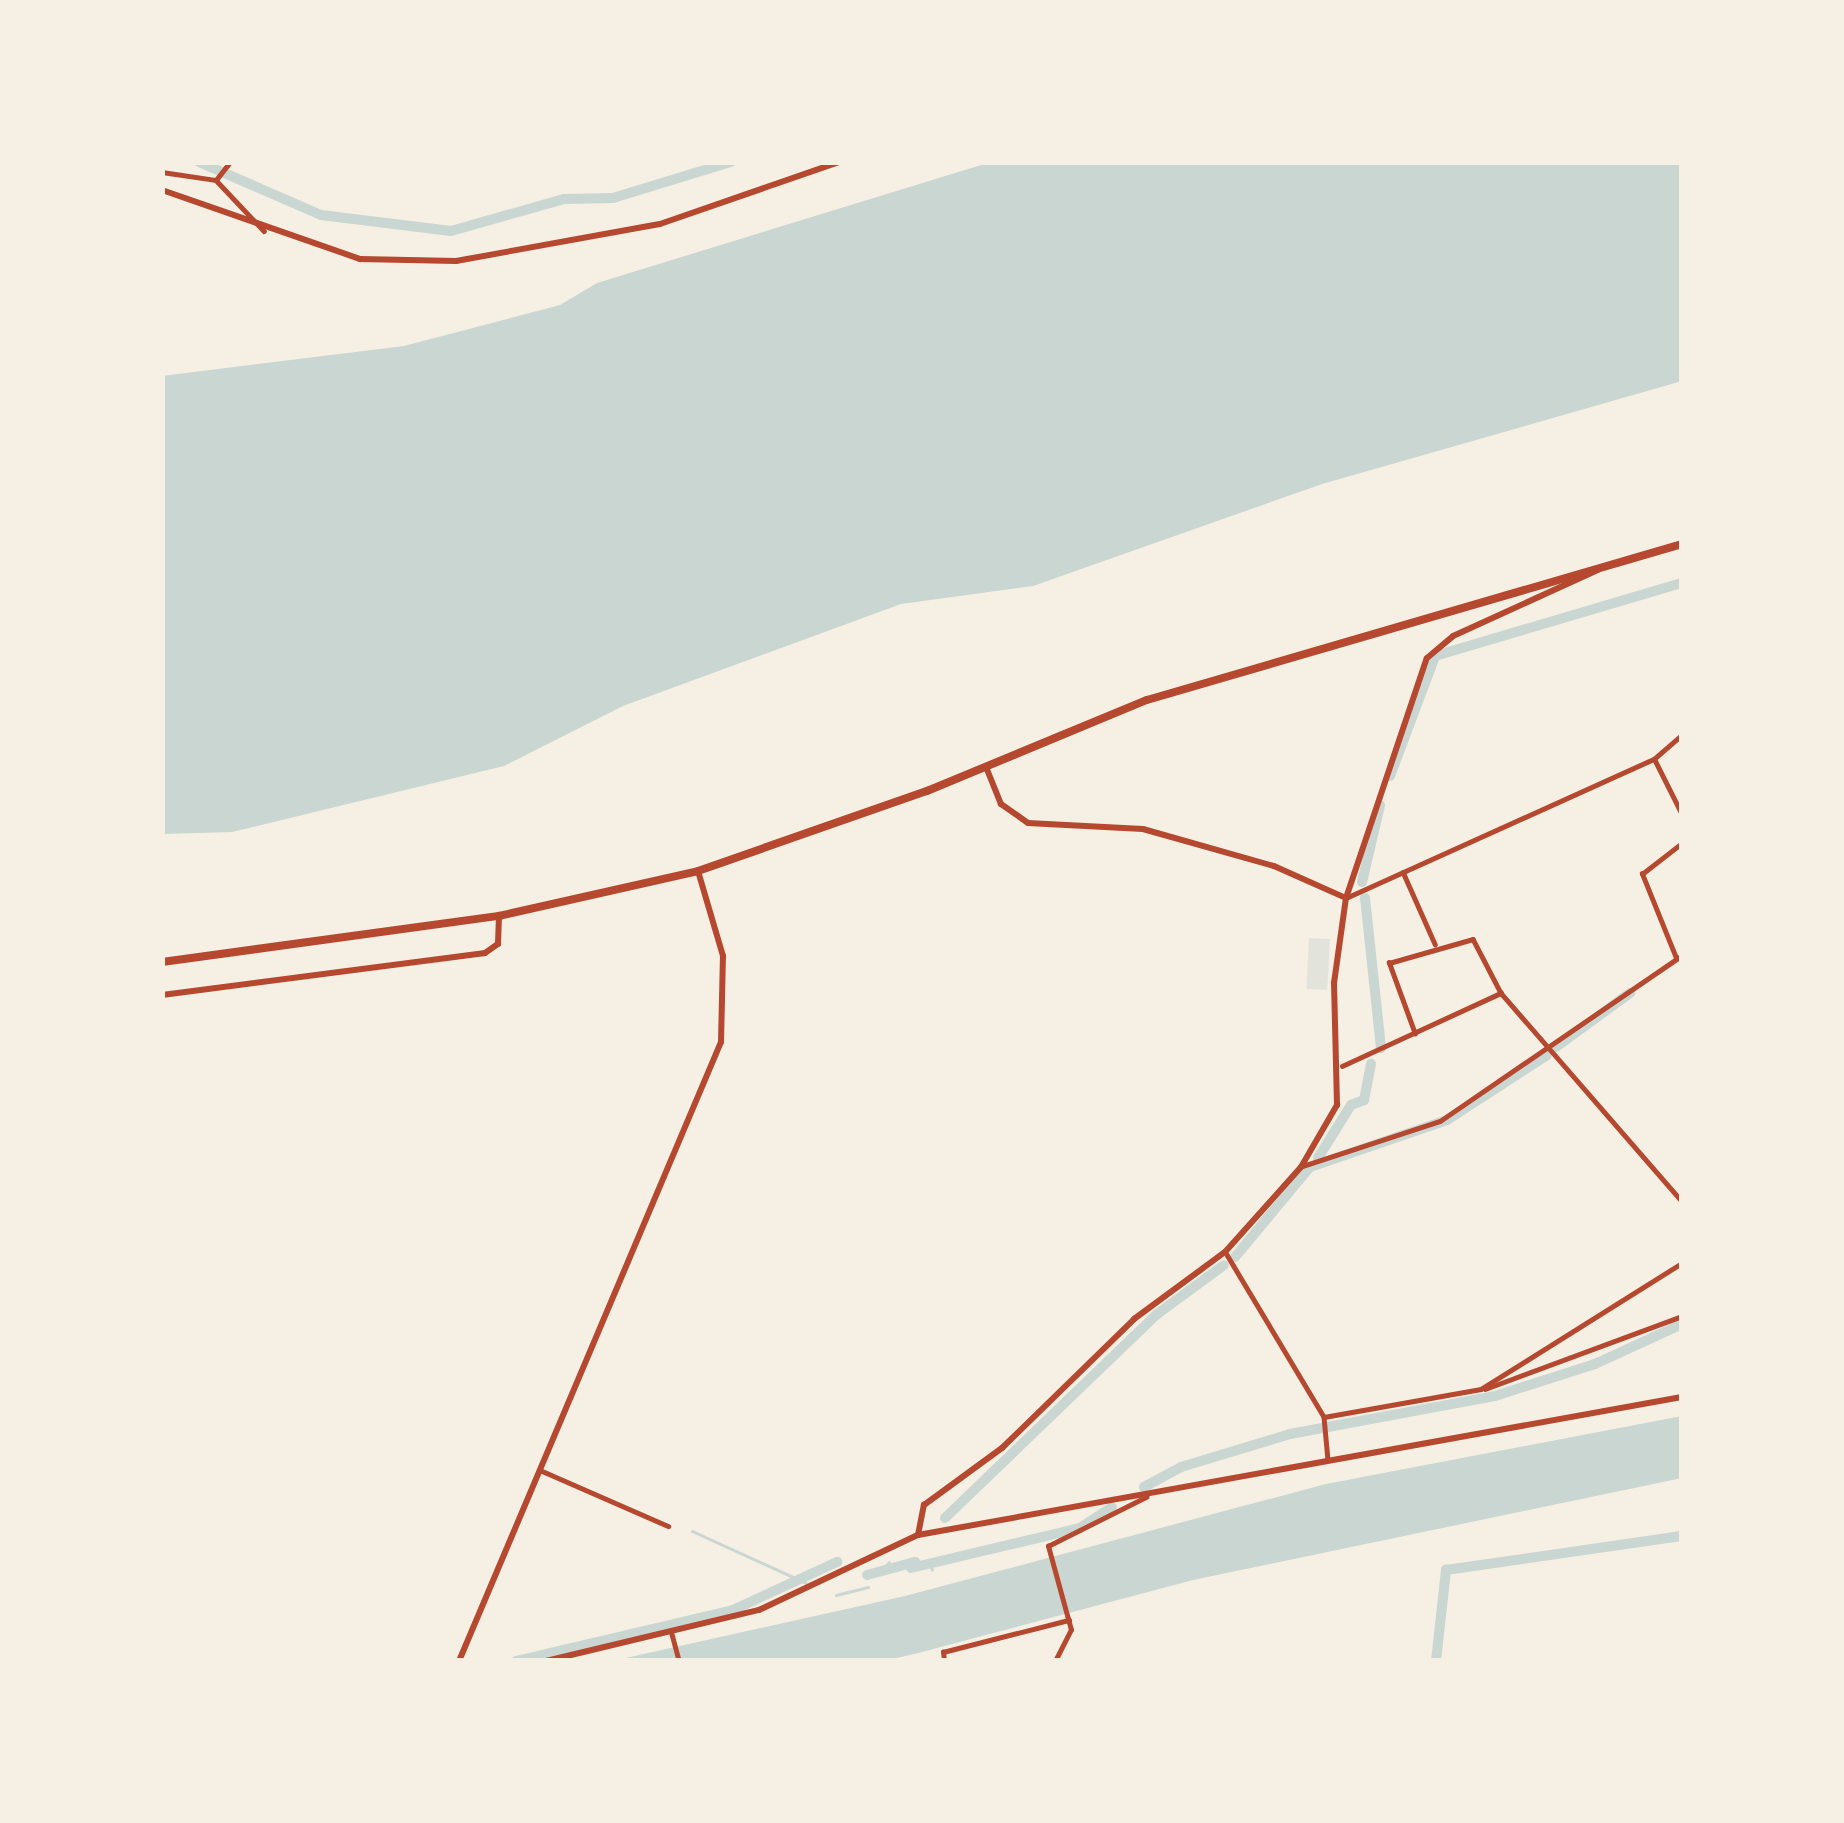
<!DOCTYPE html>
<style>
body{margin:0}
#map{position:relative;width:1844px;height:1823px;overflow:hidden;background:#f6efe4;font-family:Figtree,sans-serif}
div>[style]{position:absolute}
.green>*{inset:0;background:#e2e4dc;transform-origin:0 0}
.water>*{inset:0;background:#c9d6d2}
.stream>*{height:3px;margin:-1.5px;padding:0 1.5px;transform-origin:1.5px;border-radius:1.5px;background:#c9d6d2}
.canal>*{height:10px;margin:-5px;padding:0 5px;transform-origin:5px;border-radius:5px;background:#c9d6d2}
.minor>*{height:4.5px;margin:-2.25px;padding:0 2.25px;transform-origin:2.25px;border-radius:2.25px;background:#b5482f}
.tertiary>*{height:6px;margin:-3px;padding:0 3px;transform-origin:3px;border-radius:3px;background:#b5482f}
.secondary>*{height:8px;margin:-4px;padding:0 4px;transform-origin:4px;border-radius:4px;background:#b5482f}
span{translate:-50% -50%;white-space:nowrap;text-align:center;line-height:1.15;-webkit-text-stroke:9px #f6efe4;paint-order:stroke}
.frame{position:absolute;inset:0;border:165px solid #f6efe4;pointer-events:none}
</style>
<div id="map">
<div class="green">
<div style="left:1309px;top:938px;width:21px;height:51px;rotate:3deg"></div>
</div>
<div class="water">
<div style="clip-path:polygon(991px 162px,1682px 162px,1682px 381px,1322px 484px,1033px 586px,901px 604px,623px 706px,504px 766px,232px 832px,162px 834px,162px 376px,404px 346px,560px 305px,597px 283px)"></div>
<div style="clip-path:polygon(1682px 1416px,1682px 1478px,1193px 1580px,918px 1653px,884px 1661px,612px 1661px,905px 1596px,1326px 1484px)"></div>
</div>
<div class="stream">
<div style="left:692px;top:1531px;width:125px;rotate:24.5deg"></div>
<div style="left:930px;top:1563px;width:7px;rotate:74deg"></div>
<div style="left:883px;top:1569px;width:9px;rotate:-49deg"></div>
<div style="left:836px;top:1595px;width:33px;rotate:-14deg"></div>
</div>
<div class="canal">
<div style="left:199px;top:162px;width:133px;rotate:23.5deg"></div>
<div style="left:321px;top:215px;width:131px;rotate:7deg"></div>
<div style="left:451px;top:231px;width:117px;rotate:-15.8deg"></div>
<div style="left:564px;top:199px;width:49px;rotate:-1.2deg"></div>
<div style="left:613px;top:198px;width:123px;rotate:-17deg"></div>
<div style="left:1390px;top:776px;width:128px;rotate:-69.4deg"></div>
<div style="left:1435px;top:656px;width:258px;rotate:-16.5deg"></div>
<div style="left:1362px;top:882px;width:79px;rotate:-76.8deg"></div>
<div style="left:1365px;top:898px;width:151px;rotate:83.9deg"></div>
<div style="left:1556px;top:1047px;width:92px;rotate:-36.1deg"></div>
<div style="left:1318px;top:1158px;width:62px;rotate:-58.1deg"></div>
<div style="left:1351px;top:1105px;width:14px;rotate:-21deg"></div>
<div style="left:1364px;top:1100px;width:37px;rotate:-79deg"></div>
<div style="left:1310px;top:1167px;width:145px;rotate:-18.9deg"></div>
<div style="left:1447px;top:1120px;width:119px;rotate:-33deg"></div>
<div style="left:1235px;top:1257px;width:117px;rotate:-50.2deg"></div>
<div style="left:1144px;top:1487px;width:42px;rotate:-28.4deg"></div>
<div style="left:1181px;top:1467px;width:114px;rotate:-16.8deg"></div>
<div style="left:1290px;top:1434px;width:208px;rotate:-10.5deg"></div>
<div style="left:1495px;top:1396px;width:105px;rotate:-17.7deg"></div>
<div style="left:1595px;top:1364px;width:96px;rotate:-24.7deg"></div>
<div style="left:945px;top:1518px;width:293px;rotate:-43.9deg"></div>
<div style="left:1156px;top:1315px;width:84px;rotate:-36.3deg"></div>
<div style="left:911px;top:1568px;width:174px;rotate:-13.3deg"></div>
<div style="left:1080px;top:1528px;width:38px;rotate:-33deg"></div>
<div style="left:867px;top:1575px;width:50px;rotate:-15.2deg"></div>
<div style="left:516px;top:1661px;width:223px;rotate:-13.2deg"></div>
<div style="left:733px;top:1610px;width:115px;rotate:-24.8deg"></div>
<div style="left:1436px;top:1661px;width:92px;rotate:-83.7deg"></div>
<div style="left:1446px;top:1570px;width:238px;rotate:-8.2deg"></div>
</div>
<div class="minor">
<div style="left:162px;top:172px;width:55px;rotate:8.4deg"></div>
<div style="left:216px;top:180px;width:70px;rotate:46.7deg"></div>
<div style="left:216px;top:180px;width:23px;rotate:-52deg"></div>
<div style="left:1655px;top:760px;width:60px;rotate:63.4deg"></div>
<div style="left:1403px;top:872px;width:79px;rotate:66deg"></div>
<div style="left:1348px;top:897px;width:336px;rotate:-24.3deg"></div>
<div style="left:1654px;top:759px;width:37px;rotate:-41deg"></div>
<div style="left:1676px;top:958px;width:91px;rotate:-112deg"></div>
<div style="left:1642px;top:874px;width:51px;rotate:-37.8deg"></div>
<div style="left:1415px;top:1034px;width:76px;rotate:-110.1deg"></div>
<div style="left:1389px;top:963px;width:87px;rotate:-15.9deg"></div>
<div style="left:1473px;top:939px;width:61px;rotate:62.6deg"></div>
<div style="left:1342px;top:1066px;width:175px;rotate:-24.7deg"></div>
<div style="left:1501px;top:993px;width:276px;rotate:49deg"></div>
<div style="left:1303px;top:1166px;width:144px;rotate:-18.2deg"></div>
<div style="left:1440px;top:1121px;width:293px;rotate:-34.4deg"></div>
<div style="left:1226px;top:1253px;width:191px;rotate:59.1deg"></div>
<div style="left:1324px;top:1417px;width:43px;rotate:84.7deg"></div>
<div style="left:1485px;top:1389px;width:210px;rotate:-20.3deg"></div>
<div style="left:1324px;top:1417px;width:159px;rotate:-10.1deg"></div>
<div style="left:1481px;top:1389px;width:237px;rotate:-32.1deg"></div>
<div style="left:540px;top:1470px;width:140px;rotate:23.6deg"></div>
<div style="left:672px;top:1634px;width:28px;rotate:75deg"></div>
<div style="left:944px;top:1661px;width:9px;rotate:-96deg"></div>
<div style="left:943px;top:1652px;width:130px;rotate:-14.3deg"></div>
<div style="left:1055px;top:1661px;width:35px;rotate:-63deg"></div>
<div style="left:1071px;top:1630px;width:87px;rotate:-105.3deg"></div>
<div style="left:1048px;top:1546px;width:110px;rotate:-26.6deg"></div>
</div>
<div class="tertiary">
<div style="left:162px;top:190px;width:210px;rotate:19.2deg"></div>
<div style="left:360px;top:259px;width:96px;rotate:1.2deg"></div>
<div style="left:456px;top:261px;width:207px;rotate:-10.3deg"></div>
<div style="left:660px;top:224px;width:189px;rotate:-19.1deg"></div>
<div style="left:986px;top:767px;width:40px;rotate:68deg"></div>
<div style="left:1001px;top:804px;width:33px;rotate:35deg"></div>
<div style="left:1028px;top:823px;width:115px;rotate:3deg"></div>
<div style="left:1143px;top:829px;width:136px;rotate:15.8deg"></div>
<div style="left:1274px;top:866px;width:79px;rotate:24deg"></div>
<div style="left:162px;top:995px;width:326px;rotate:-7.4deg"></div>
<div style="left:485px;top:953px;width:16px;rotate:-35deg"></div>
<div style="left:498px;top:944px;width:28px;rotate:-88deg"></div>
<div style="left:918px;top:1535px;width:31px;rotate:-79deg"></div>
<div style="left:924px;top:1505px;width:97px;rotate:-36.2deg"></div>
<div style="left:1002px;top:1448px;width:185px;rotate:-44.3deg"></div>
<div style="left:1134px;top:1319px;width:113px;rotate:-36.4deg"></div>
<div style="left:1225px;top:1252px;width:114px;rotate:-48.2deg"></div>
<div style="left:1301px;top:1167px;width:72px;rotate:-59.9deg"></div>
<div style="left:1337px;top:1105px;width:122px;rotate:-91.4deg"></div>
<div style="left:1334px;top:983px;width:86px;rotate:-82deg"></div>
<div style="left:1346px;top:898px;width:253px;rotate:-71.4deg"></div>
<div style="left:1427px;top:658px;width:34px;rotate:-40deg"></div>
<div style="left:1453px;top:636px;width:159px;rotate:-24.5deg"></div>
<div style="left:459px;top:1661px;width:672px;rotate:-67.06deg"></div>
<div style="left:721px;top:1042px;width:86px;rotate:-88.7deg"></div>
<div style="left:723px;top:956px;width:89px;rotate:-106.4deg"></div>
<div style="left:546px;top:1661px;width:219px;rotate:-13.5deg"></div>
<div style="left:759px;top:1610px;width:176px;rotate:-25.3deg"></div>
<div style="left:918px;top:1535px;width:776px;rotate:-10.24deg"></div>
</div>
<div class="secondary">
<div style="left:162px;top:962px;width:340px;rotate:-7.8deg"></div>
<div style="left:499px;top:916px;width:204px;rotate:-12.7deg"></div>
<div style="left:698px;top:871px;width:243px;rotate:-19.3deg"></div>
<div style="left:927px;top:791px;width:238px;rotate:-22.5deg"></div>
<div style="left:1147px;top:700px;width:557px;rotate:-16.26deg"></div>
</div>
<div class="frame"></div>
</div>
